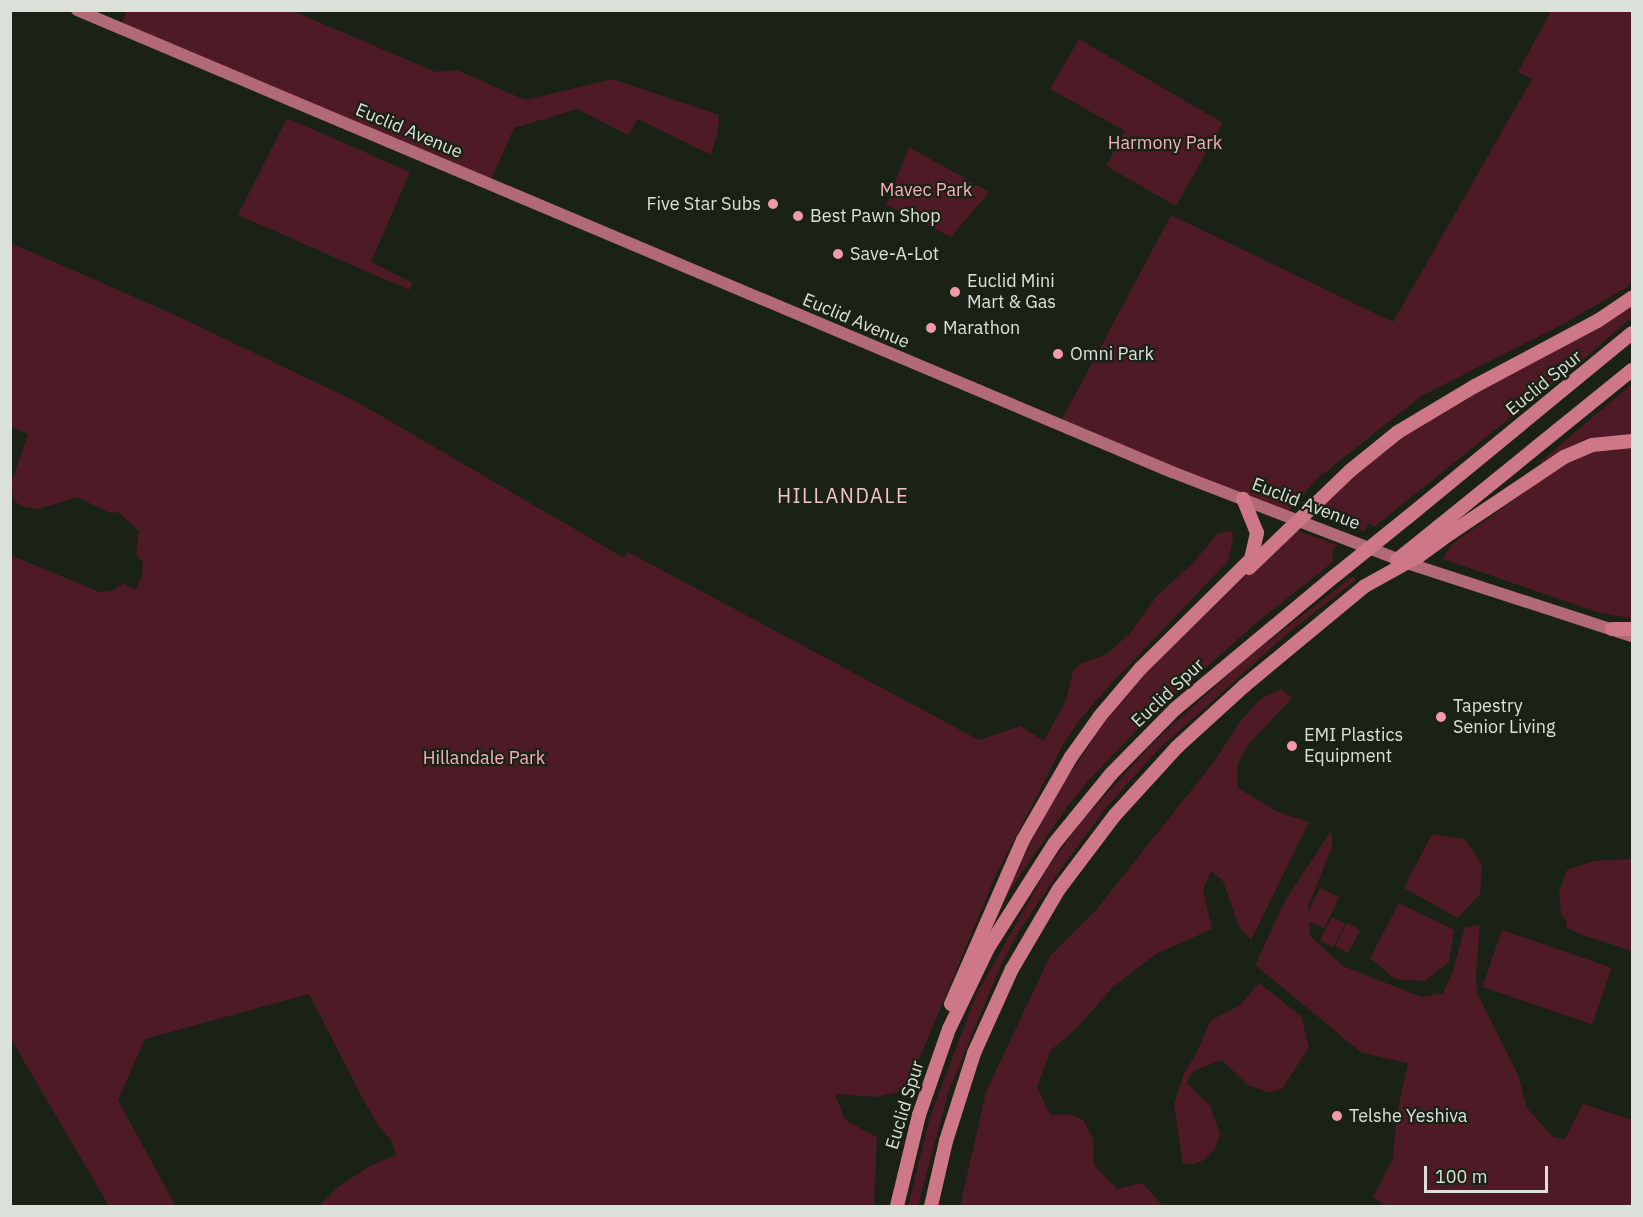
<!DOCTYPE html>
<style>
body{margin:0}
#map{position:relative;width:1643px;height:1217px;overflow:hidden;background:#1a2215;font-family:"IBM Plex Sans",sans-serif}
div>[style]{position:absolute}
.green>*{inset:0;background:#4e1a26;transform-origin:0 0}
.primary>*{height:12px;margin:-6px;padding:0 6px;transform-origin:6px;border-radius:6px;background:#b16a76}
.motorway>*{height:14px;margin:-7px;padding:0 7px;transform-origin:7px;border-radius:7px;background:#ce7887}
.motorway-bridge>*{height:14px;margin:-7px;padding:0 7px;transform-origin:7px;border-radius:7px;background:#ce7887}
.dots>*{width:16px;height:16px;translate:-50% -50%;box-sizing:border-box;border:3px solid #1a2215;border-radius:50%}
span{translate:-50% -50%;white-space:nowrap;text-align:center;line-height:1.15;-webkit-text-stroke:4.5px #1a2215;paint-order:stroke}
.street-label{font-size:18px;color:#dbe0d8}
.park-label{font-size:18px;color:#f6b0bb}
.poi-label{font-size:18px;color:#dbe0d8}
.right{translate:-100% -50%;text-align:right}
.left{translate:0 -50%;text-align:left}
.neighbourhood-label{font-size:20px;color:#f6c2ca;letter-spacing:1.5px}
.frame{position:absolute;inset:0;border:12px solid #dbe0d8;pointer-events:none}
.scale{position:absolute;left:1424px;top:1166px;width:124px;height:27px;box-sizing:border-box;border:3px solid #dbe0d8;border-top:0;padding-left:8px;font-size:18px;line-height:21px;white-space:nowrap;color:#dbe0d8;-webkit-text-stroke:4px #1a2215;paint-order:stroke}
</style>
<div id="map">
<div class="green">
<div style="clip-path:polygon(127px 11px,293px 11px,436px 72px,457px 70px,525px 100px,612px 79px,719px 115px,718px 130px,711px 155px,638px 119px,628px 135px,577px 109px,514px 128px,489px 184px,119px 28px)"></div>
<div style="clip-path:polygon(1551px 11px,1632px 11px,1632px 282px,1626px 288px,1556px 328px,1421px 396px,1318px 478px,1285px 515px,1059px 425px,1171px 215px,1393px 322px,1532px 79px,1518px 72px)"></div>
<div style="clip-path:polygon(1079px 39px,1223px 123px,1176px 206px,1106px 166px,1125px 131px,1050px 89px)"></div>
<div style="clip-path:polygon(287px 118px,410px 172px,371px 262px,413px 283px,409px 290px,238px 215px)"></div>
<div style="clip-path:polygon(909px 147px,989px 192px,951px 237px,886px 205px)"></div>
<div style="clip-path:polygon(11px 243px,173px 314px,359px 403px,624px 558px,628px 552px,979px 740px,1020px 726px,1044px 741px,1066px 700px,1073px 671px,1080px 664px,1107px 654px,1129px 634px,1157px 596px,1194px 562px,1218px 533px,1232px 531px,1233px 540px,1228px 561px,1110px 685px,1081px 718px,1064px 743px,995px 877px,916px 1067px,898px 1092px,876px 1097px,835px 1094px,845px 1120px,877px 1137px,874px 1206px,319px 1206px,339px 1186px,370px 1166px,396px 1155px,392px 1141px,380px 1128px,364px 1101px,309px 994px,145px 1039px,118px 1100px,175px 1205px,109px 1206px,11px 1039px,10px 555px,99px 592px,114px 590px,124px 583px,135px 590px,142px 576px,143px 563px,136px 554px,139px 531px,118px 512px,110px 513px,77px 497px,39px 509px,24px 507px,14px 501px,11px 483px,28px 434px,11px 427px)"></div>
<div style="clip-path:polygon(1632px 303px,1632px 317px,1592px 352px,1374px 527px,1368px 523px,1365px 531px,1319px 514px,1322px 507px,1356px 474px,1396px 440px)"></div>
<div style="clip-path:polygon(1632px 384px,1632px 437px,1543px 465px,1540px 462px)"></div>
<div style="clip-path:polygon(1617px 445px,1632px 446px,1632px 619px,1597px 612px,1443px 559px,1451px 545px,1558px 468px,1583px 454px)"></div>
<div style="clip-path:polygon(1297px 531px,1338px 545px,1332px 551px,1333px 562px,1256px 623px,1146px 721px,1088px 781px,1067px 807px,1005px 898px,1044px 813px,1114px 707px,1156px 659px,1258px 563px)"></div>
<div style="clip-path:polygon(1353px 576px,1356px 580px,1287px 634px,1159px 749px,1109px 804px,1063px 866px,1018px 933px,1000px 967px,948px 1093px,918px 1206px,908px 1206px,930px 1117px,976px 995px,1047px 869px,1080px 823px,1153px 743px,1243px 661px)"></div>
<div style="clip-path:polygon(1281px 689px,1292px 698px,1247px 746px,1237px 765px,1238px 788px,1278px 812px,1309px 822px,1251px 940px,1239px 927px,1223px 881px,1211px 871px,1203px 890px,1212px 929px,1156px 954px,1113px 987px,1075px 1030px,1051px 1050px,1037px 1087px,1050px 1115px,1069px 1114px,1083px 1120px,1093px 1139px,1094px 1165px,1117px 1189px,1142px 1183px,1163px 1206px,960px 1206px,986px 1092px,1050px 956px,1096px 910px,1216px 759px,1239px 723px,1260px 699px)"></div>
<div style="clip-path:polygon(1331px 831px,1332px 847px,1308px 906px,1308px 912px,1320px 888px,1339px 897px,1324px 929px,1309px 921px,1310px 936px,1343px 966px,1421px 997px,1443px 993px,1452px 974px,1465px 927px,1480px 925px,1476px 977px,1478px 995px,1518px 1075px,1527px 1108px,1553px 1137px,1565px 1139px,1583px 1104px,1632px 1120px,1632px 1206px,1386px 1206px,1373px 1198px,1393px 1158px,1397px 1114px,1408px 1063px,1362px 1053px,1255px 965px,1286px 899px)"></div>
<div style="clip-path:polygon(1432px 834px,1464px 839px,1482px 864px,1480px 894px,1458px 918px,1404px 888px)"></div>
<div style="clip-path:polygon(1632px 859px,1632px 951px,1577px 933px,1566px 927px,1567px 922px,1561px 914px,1559px 893px,1567px 870px,1593px 861px)"></div>
<div style="clip-path:polygon(1399px 903px,1454px 930px,1449px 962px,1425px 981px,1395px 979px,1370px 958px)"></div>
<div style="left:1332px;top:917px;width:15px;height:26px;rotate:28deg"></div>
<div style="left:1347px;top:923px;width:15px;height:26px;rotate:28deg"></div>
<div style="left:1502px;top:930px;width:116px;height:60px;rotate:19deg"></div>
<div style="clip-path:polygon(1259px 983px,1301px 1016px,1309px 1047px,1282px 1089px,1267px 1092px,1248px 1085px,1222px 1060px,1193px 1071px,1187px 1083px,1210px 1106px,1220px 1134px,1215px 1149px,1204px 1160px,1195px 1164px,1183px 1164px,1174px 1105px,1184px 1073px,1195px 1056px,1210px 1021px,1240px 1005px)"></div>
</div>
<div class="primary">
<div style="left:77px;top:10px;width:1188px;rotate:22.88deg"></div>
<div style="left:1172px;top:472px;width:255px;rotate:21.1deg"></div>
<div style="left:1410px;top:564px;width:233px;rotate:18deg"></div>
</div>
<div class="motorway">
<div style="left:1408px;top:517px;width:290px;rotate:-39.4deg"></div>
<div style="left:1438px;top:527px;width:250px;rotate:-39deg"></div>
<div style="left:1451px;top:533px;width:136px;rotate:-33.9deg"></div>
<div style="left:1564px;top:457px;width:30px;rotate:-23deg"></div>
<div style="left:1592px;top:445px;width:40px;rotate:-5.7deg"></div>
<div style="left:1249px;top:568px;width:141px;rotate:-43.9deg"></div>
<div style="left:1351px;top:470px;width:60px;rotate:-39deg"></div>
<div style="left:1398px;top:432px;width:90px;rotate:-30.9deg"></div>
<div style="left:1475px;top:386px;width:140px;rotate:-28deg"></div>
<div style="left:1599px;top:320px;width:40px;rotate:-34deg"></div>
<div style="left:1612px;top:629px;width:20px"></div>
<div style="left:951px;top:1004px;width:179px;rotate:-66.3deg"></div>
<div style="left:1023px;top:840px;width:96px;rotate:-60deg"></div>
<div style="left:1071px;top:757px;width:50px;rotate:-54.7deg"></div>
<div style="left:1100px;top:716px;width:62px;rotate:-49.6deg"></div>
<div style="left:1140px;top:669px;width:156px;rotate:-44.7deg"></div>
<div style="left:1251px;top:559px;width:27px;rotate:-77deg"></div>
<div style="left:1257px;top:533px;width:37px;rotate:-112deg"></div>
<div style="left:897px;top:1206px;width:94px;rotate:-76.4deg"></div>
<div style="left:919px;top:1115px;width:91px;rotate:-70.8deg"></div>
<div style="left:949px;top:1029px;width:90px;rotate:-64.3deg"></div>
<div style="left:988px;top:948px;width:123px;rotate:-57.6deg"></div>
<div style="left:1054px;top:844px;width:90px;rotate:-50.8deg"></div>
<div style="left:1111px;top:774px;width:91px;rotate:-45.4deg"></div>
<div style="left:1175px;top:709px;width:209px;rotate:-39.8deg"></div>
<div style="left:931px;top:1206px;width:67px;rotate:-77deg"></div>
<div style="left:946px;top:1141px;width:92px;rotate:-72.3deg"></div>
<div style="left:974px;top:1053px;width:92px;rotate:-65.7deg"></div>
<div style="left:1012px;top:969px;width:93px;rotate:-59.6deg"></div>
<div style="left:1059px;top:889px;width:93px;rotate:-52.9deg"></div>
<div style="left:1115px;top:815px;width:92px;rotate:-47.6deg"></div>
<div style="left:1177px;top:747px;width:91px;rotate:-42.3deg"></div>
<div style="left:1244px;top:686px;width:157px;rotate:-39.6deg"></div>
</div>
<div class="motorway-bridge">
<div style="left:1397px;top:560px;width:53px;rotate:-38.8deg"></div>
<div style="left:1336px;top:575px;width:92px;rotate:-38.9deg"></div>
<div style="left:1365px;top:586px;width:62px;rotate:-29.1deg"></div>
<div style="left:1419px;top:556px;width:39px;rotate:-36deg"></div>
</div>
<div class="dots">
<div style="left:773px;top:204px;background:#f39aa9"></div>
<div style="left:798px;top:216px;background:#f39aa9"></div>
<div style="left:838px;top:254px;background:#f39aa9"></div>
<div style="left:955px;top:292px;background:#f39aa9"></div>
<div style="left:931px;top:328px;background:#f39aa9"></div>
<div style="left:1058px;top:354px;background:#f39aa9"></div>
<div style="left:1441px;top:717px;background:#f39aa9"></div>
<div style="left:1292px;top:746px;background:#f39aa9"></div>
<div style="left:1337px;top:1116px;background:#f39aa9"></div>
</div>
<div class="street-label">
<span style="left:409px;top:131px;rotate:23deg">Euclid Avenue</span>
<span style="left:856px;top:321px;rotate:23deg">Euclid Avenue</span>
<span style="left:1544px;top:383px;rotate:-39deg">Euclid Spur</span>
<span style="left:1306px;top:504px;rotate:21deg">Euclid Avenue</span>
<span style="left:1168px;top:693px;rotate:-43deg">Euclid Spur</span>
<span style="left:905px;top:1105px;rotate:-73deg">Euclid Spur</span>
</div>
<div class="park-label">
<span style="left:1165px;top:143px">Harmony Park</span>
<span style="left:926px;top:190px">Mavec Park</span>
<span style="left:484px;top:758px">Hillandale Park</span>
</div>
<div class="poi-label">
<span class="right" style="left:761px;top:204px">Five Star Subs</span>
<span class="left" style="left:810px;top:216px">Best Pawn Shop</span>
<span class="left" style="left:850px;top:254px">Save-A-Lot</span>
<span class="left" style="left:967px;top:292px">Euclid Mini<br>Mart &amp; Gas</span>
<span class="left" style="left:943px;top:328px">Marathon</span>
<span class="left" style="left:1070px;top:354px">Omni Park</span>
<span class="left" style="left:1453px;top:717px">Tapestry<br>Senior Living</span>
<span class="left" style="left:1304px;top:746px">EMI Plastics<br>Equipment</span>
<span class="left" style="left:1349px;top:1116px">Telshe Yeshiva</span>
</div>
<div class="neighbourhood-label">
<span style="left:843px;top:495px">HILLANDALE</span>
</div>
<div class="frame"></div>
<div class="scale">100 m</div>
</div>
